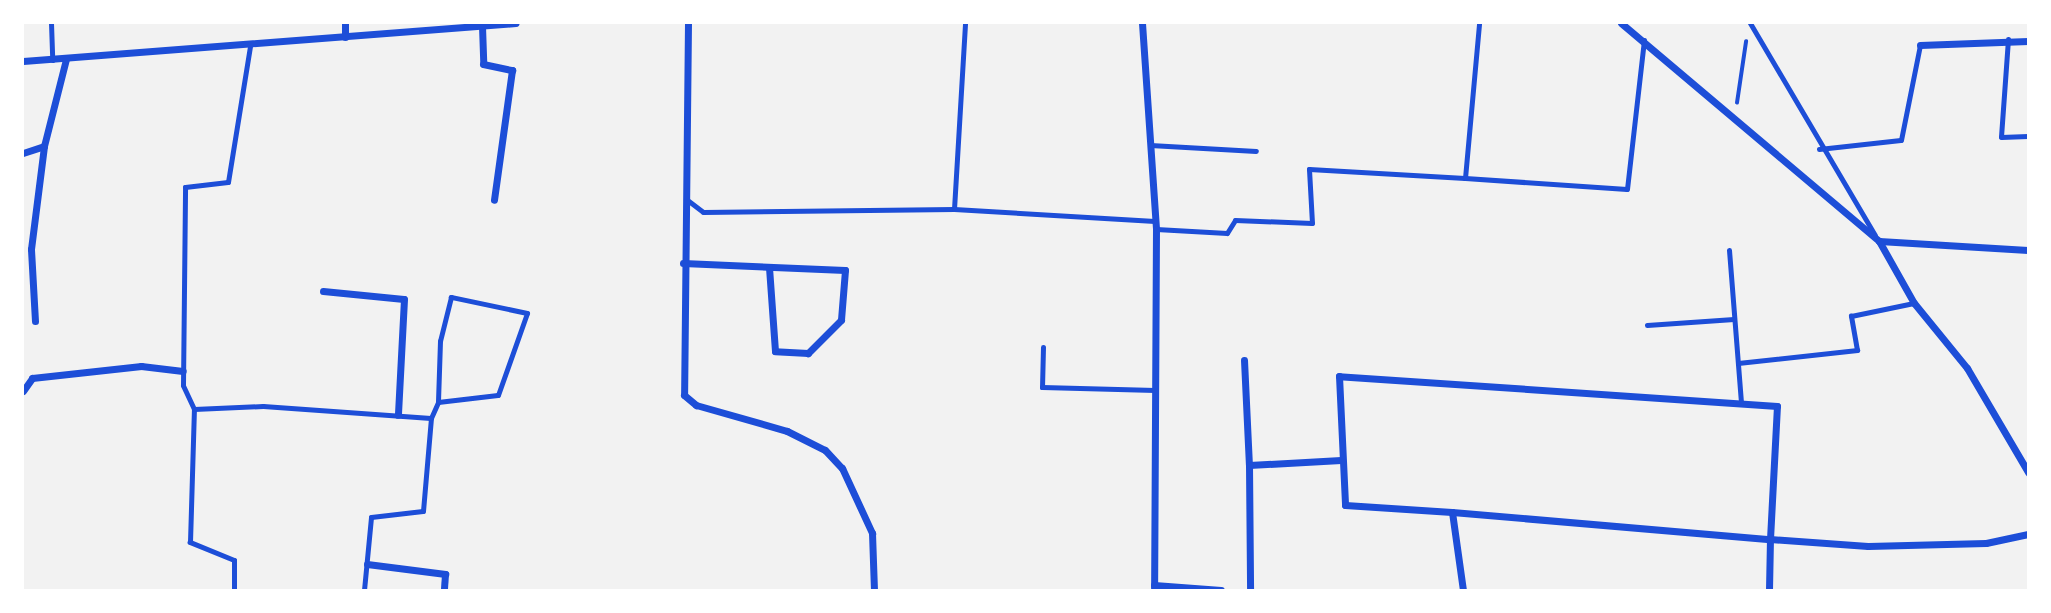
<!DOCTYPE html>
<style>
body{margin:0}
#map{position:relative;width:2051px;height:613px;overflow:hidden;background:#f2f2f2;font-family:"Archivo Narrow",sans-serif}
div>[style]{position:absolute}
.path>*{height:3.5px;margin:-1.75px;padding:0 1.75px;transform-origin:1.75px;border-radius:1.75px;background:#1d4ed8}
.service>*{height:5px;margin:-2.5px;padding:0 2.5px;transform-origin:2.5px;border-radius:2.5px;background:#1d4ed8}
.minor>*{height:7px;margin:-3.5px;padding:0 3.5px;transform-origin:3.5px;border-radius:3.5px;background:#1d4ed8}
span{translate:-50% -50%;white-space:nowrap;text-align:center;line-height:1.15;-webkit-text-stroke:7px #fff;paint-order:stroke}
.frame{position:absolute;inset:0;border:24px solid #fff;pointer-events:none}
</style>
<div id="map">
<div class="path">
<div style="left:1737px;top:103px;width:62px;rotate:-81.6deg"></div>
</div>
<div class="service">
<div style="left:51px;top:23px;width:37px;rotate:88deg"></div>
<div style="left:1750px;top:23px;width:246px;rotate:59.5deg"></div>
<div style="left:2008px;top:39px;width:98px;rotate:94.1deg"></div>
<div style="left:2001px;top:137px;width:27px;rotate:-2deg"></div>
<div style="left:1150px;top:145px;width:106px;rotate:3.2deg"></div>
<div style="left:1819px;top:149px;width:82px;rotate:-6.3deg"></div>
<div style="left:1901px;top:140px;width:97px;rotate:-78.7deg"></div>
<div style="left:1465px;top:178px;width:162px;rotate:3.9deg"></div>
<div style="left:1627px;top:189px;width:150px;rotate:-83.5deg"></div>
<div style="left:686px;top:199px;width:21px;rotate:37deg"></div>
<div style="left:703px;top:212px;width:251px;rotate:-0.7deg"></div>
<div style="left:954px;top:209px;width:186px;rotate:-86.6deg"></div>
<div style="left:954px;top:209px;width:201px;rotate:3.4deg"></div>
<div style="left:1156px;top:229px;width:71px;rotate:3.2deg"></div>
<div style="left:1227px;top:233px;width:15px;rotate:-58deg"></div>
<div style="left:1235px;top:220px;width:77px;rotate:2.2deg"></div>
<div style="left:1312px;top:223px;width:54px;rotate:-93.2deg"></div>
<div style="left:1309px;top:169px;width:156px;rotate:3.3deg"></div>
<div style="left:1465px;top:178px;width:156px;rotate:-84.8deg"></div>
<div style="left:1729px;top:250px;width:153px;rotate:85.5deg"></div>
<div style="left:1647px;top:325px;width:87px;rotate:-3.9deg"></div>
<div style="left:1043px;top:347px;width:40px;rotate:91.4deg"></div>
<div style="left:1042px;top:387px;width:113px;rotate:1.5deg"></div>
<div style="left:1738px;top:363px;width:120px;rotate:-6.2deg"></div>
<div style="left:1857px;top:350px;width:35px;rotate:-100deg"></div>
<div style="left:1851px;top:316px;width:64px;rotate:-11.7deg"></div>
<div style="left:194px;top:409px;width:69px;rotate:-2.5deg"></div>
<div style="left:263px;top:406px;width:168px;rotate:4.1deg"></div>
<div style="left:431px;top:418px;width:17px;rotate:-66deg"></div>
<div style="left:438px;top:402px;width:60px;rotate:-6.7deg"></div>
<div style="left:498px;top:395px;width:87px;rotate:-70.5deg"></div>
<div style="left:527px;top:313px;width:78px;rotate:-168.1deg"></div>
<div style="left:451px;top:297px;width:45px;rotate:104deg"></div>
<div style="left:440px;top:341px;width:61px;rotate:91.9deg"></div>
<div style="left:234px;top:590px;width:30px;rotate:-90deg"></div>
<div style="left:234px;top:560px;width:48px;rotate:-157.8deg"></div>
<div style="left:190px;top:542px;width:133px;rotate:-88.3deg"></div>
<div style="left:194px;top:409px;width:26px;rotate:-115deg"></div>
<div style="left:183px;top:385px;width:198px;rotate:-89.4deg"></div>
<div style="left:185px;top:187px;width:43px;rotate:-6.6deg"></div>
<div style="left:228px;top:182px;width:138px;rotate:-80.8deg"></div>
<div style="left:364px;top:590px;width:73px;rotate:-84.5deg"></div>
<div style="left:371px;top:517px;width:52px;rotate:-6.6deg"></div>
<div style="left:423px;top:511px;width:93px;rotate:-85.1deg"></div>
</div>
<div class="minor">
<div style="left:688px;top:23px;width:372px;rotate:90.6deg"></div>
<div style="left:684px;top:395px;width:16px;rotate:40deg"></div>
<div style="left:696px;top:405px;width:95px;rotate:15.9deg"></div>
<div style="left:787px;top:431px;width:42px;rotate:26.6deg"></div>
<div style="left:825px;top:450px;width:25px;rotate:47deg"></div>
<div style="left:842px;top:468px;width:72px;rotate:65.2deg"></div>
<div style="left:872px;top:533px;width:57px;rotate:88deg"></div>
<div style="left:1142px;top:23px;width:206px;rotate:86.1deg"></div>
<div style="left:1156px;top:229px;width:361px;rotate:90.3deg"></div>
<div style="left:1621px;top:23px;width:338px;rotate:40.2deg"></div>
<div style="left:1879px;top:241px;width:149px;rotate:3.5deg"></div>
<div style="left:482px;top:26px;width:38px;rotate:88deg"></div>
<div style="left:483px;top:64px;width:30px;rotate:12deg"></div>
<div style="left:512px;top:70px;width:131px;rotate:97.9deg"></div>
<div style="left:345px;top:37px;width:14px;rotate:-90deg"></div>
<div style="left:1920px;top:45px;width:108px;rotate:-2.1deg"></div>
<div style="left:23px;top:61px;width:494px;rotate:-4.4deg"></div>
<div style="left:23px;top:153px;width:22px;rotate:-18deg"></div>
<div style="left:1879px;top:241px;width:71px;rotate:60.6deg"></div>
<div style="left:1914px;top:303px;width:84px;rotate:50.8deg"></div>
<div style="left:1967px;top:368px;width:121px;rotate:59.6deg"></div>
<div style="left:683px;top:263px;width:162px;rotate:2.5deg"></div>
<div style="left:845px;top:270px;width:50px;rotate:94.6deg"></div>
<div style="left:841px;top:320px;width:47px;rotate:135deg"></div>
<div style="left:808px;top:353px;width:33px;rotate:-177deg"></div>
<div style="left:775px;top:351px;width:84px;rotate:-94.1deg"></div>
<div style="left:323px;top:291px;width:81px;rotate:5.6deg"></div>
<div style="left:404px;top:299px;width:116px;rotate:93deg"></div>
<div style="left:35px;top:321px;width:72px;rotate:-93.2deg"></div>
<div style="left:31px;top:249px;width:104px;rotate:-82.8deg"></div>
<div style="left:44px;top:146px;width:90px;rotate:-75.8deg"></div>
<div style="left:1244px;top:360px;width:105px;rotate:87.3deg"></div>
<div style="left:1249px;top:465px;width:92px;rotate:-3.1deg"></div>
<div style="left:23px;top:391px;width:16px;rotate:-55deg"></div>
<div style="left:32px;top:378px;width:110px;rotate:-6.3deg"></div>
<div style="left:141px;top:366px;width:42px;rotate:6.8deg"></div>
<div style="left:1249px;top:465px;width:125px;rotate:89.5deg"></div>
<div style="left:1452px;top:512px;width:79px;rotate:82deg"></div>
<div style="left:367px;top:564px;width:79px;rotate:7.3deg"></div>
<div style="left:445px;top:574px;width:16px;rotate:94deg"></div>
<div style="left:1154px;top:585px;width:67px;rotate:4.3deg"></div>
<div style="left:1769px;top:590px;width:51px;rotate:-88.9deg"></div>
<div style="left:1770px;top:539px;width:133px;rotate:-87deg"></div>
<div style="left:1777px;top:406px;width:439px;rotate:-176.1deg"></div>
<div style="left:1339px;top:376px;width:129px;rotate:87.3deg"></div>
<div style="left:1345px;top:505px;width:107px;rotate:3.7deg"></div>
<div style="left:1452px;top:512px;width:319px;rotate:4.9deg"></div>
<div style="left:1770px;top:539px;width:98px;rotate:4.1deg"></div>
<div style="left:1868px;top:546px;width:118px;rotate:-1.5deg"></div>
<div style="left:1986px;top:543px;width:43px;rotate:-12.1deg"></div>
</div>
<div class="frame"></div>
</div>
